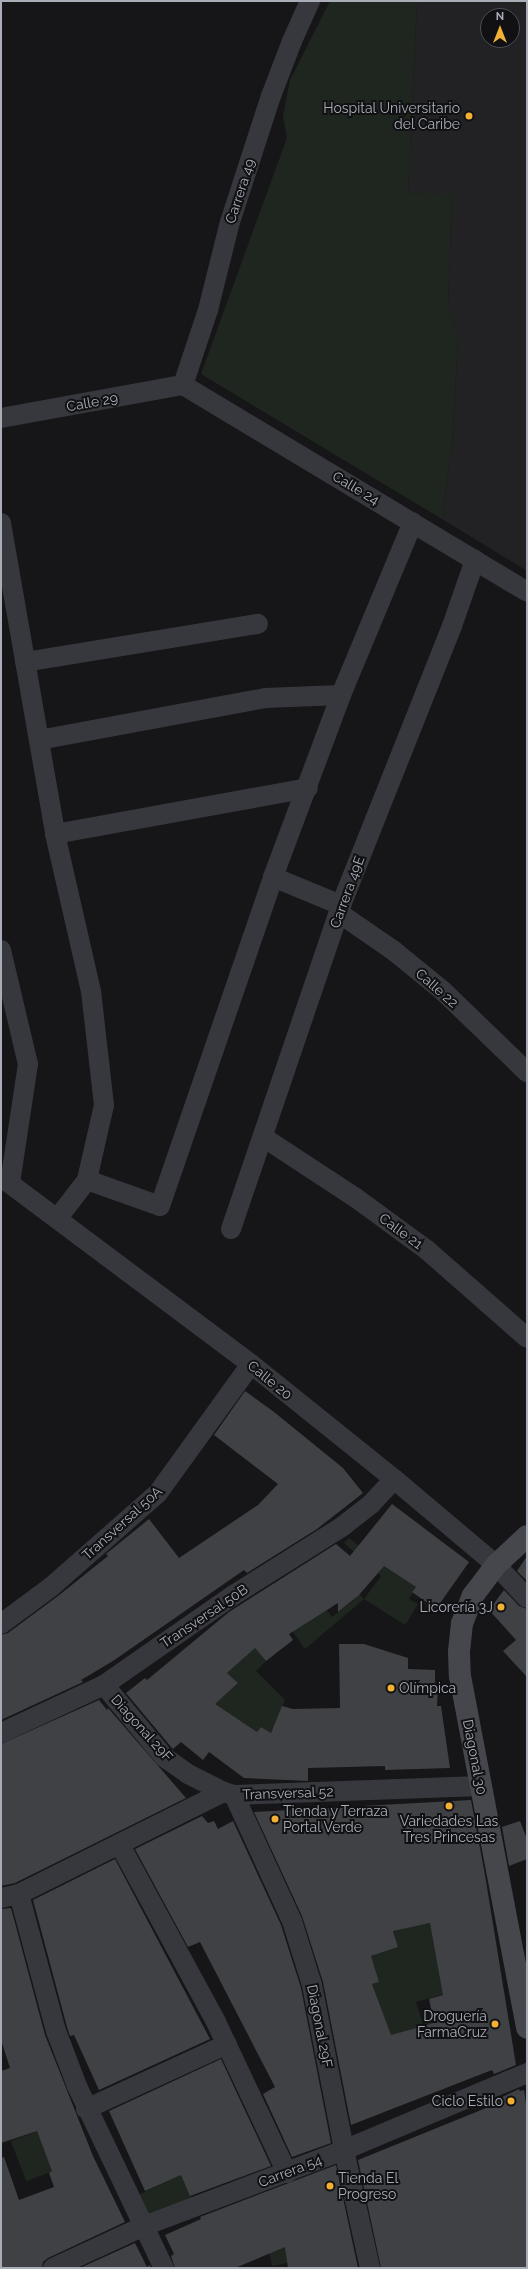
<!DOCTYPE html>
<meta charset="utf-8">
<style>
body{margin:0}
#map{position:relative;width:528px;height:2269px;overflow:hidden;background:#161618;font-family:Raleway,sans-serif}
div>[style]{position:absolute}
.built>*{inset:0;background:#222225}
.green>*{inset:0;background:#1e261f;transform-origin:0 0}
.building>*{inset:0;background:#404145}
.street>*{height:20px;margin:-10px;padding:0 10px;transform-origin:10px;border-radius:10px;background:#37383d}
.secondary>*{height:22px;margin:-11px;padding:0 11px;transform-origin:11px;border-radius:11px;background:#45474d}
.dots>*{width:11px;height:11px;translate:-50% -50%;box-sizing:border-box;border:2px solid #111113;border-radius:50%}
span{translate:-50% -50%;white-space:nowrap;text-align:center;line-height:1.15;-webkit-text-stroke:4px #111113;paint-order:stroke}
.poi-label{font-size:14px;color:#a8adb8}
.right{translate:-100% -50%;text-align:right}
.left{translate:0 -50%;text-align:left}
.street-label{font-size:14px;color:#a8adb8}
.frame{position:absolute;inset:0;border:2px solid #a8adb8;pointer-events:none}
.north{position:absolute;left:480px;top:8px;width:40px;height:40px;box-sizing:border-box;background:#111113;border:1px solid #4d4f55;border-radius:50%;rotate:0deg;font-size:11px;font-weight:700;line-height:16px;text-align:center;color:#a8adb8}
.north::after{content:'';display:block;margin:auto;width:14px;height:18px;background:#f2b134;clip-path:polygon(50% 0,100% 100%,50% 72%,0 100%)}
</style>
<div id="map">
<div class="built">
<div style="clip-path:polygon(evenodd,417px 1px,527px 1px,527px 571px,442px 519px,452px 444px,458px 341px,448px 306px,452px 195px,408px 192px,417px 1px,488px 16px,512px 16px,512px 40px,488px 40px,488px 16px)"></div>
</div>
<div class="green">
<div style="clip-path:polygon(330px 1px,417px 1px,408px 192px,452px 194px,448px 305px,458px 340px,452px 444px,442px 519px,201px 374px,287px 138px,283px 116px,290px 80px)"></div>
<div style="clip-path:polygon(349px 1538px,387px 1568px,416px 1587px,409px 1599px,418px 1604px,405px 1625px,364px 1599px,305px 1649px,284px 1619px,327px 1610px,332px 1617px,354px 1600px,339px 1584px,345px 1579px,364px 1599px,381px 1576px,344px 1543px)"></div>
<div style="clip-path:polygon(250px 1642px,266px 1661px,256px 1671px,285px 1700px,271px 1733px,261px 1727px,257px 1732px,238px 1719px,232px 1727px,211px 1707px,238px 1683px,227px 1673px,244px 1658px)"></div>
<div style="clip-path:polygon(423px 1910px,426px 1924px,437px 1922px,439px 1938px,433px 1939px,445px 1994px,416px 2002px,423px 2024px,444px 2019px,470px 2039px,424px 2026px,381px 2038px,382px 2011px,372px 1984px,379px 1982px,371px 1956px,398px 1947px,389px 1916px)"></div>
<div style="left:37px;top:2131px;width:43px;height:28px;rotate:69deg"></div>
<div style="left:181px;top:2175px;width:26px;height:47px;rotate:65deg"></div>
<div style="left:305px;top:2235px;width:23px;height:39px;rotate:77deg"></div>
</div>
<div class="building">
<div style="clip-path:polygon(245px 1391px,274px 1412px,343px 1468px,363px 1493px,317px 1529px,247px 1573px,244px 1570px,113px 1661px,81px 1680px,83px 1682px,1px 1720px,1px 1635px,8px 1633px,58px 1596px,108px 1556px,106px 1554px,149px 1519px,179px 1558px,258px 1505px,278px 1484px,214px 1435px)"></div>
<div style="clip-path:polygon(392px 1504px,469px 1562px,436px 1609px,412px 1592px,416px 1587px,384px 1566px,359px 1595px,338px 1612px,338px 1603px,289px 1634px,293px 1640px,266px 1661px,255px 1648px,227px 1673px,238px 1683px,215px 1704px,257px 1732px,261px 1727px,271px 1733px,282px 1706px,293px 1709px,340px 1708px,339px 1644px,364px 1644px,408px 1658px,408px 1669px,435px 1670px,435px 1690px,438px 1690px,437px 1706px,441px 1706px,450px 1768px,385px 1770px,385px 1766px,308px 1768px,308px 1781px,244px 1778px,209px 1752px,203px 1760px,181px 1742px,173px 1749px,172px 1748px,126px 1693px,145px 1678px,147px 1680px,229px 1612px,336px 1544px,350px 1556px)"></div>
<div style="clip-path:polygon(527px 1556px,527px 1581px,517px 1571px)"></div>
<div style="clip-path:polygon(504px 1590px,519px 1606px,527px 1609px,527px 1677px,503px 1651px,516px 1640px,489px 1610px)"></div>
<div style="clip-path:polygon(99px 1700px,107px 1710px,108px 1708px,186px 1798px,15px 1883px,1px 1886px,1px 1744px)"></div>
<div style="clip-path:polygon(evenodd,471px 1800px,485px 1875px,516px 2065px,494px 2074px,492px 2070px,351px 2125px,323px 1982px,302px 1916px,254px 1812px,471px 1800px,430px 1923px,443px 1995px,429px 1999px,434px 2023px,391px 2035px,372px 1984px,379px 1982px,371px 1956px,398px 1947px,393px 1931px,430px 1923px)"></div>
<div style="clip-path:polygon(202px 1816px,208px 1823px,214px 1821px,218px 1829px,233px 1821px,281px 1925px,301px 1988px,331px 2143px,292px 2157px,263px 2094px,275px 2087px,200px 1942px,188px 1947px,135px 1849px)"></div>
<div style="clip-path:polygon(520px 1821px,527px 1839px,527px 1859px,509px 1866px,502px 1827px)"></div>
<div style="clip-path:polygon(115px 1859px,210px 2039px,99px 2090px,74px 2035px,70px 2036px,67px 2027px,33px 1900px)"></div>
<div style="clip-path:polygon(11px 1908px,45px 2035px,93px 2156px,125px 2222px,48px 2258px,43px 2262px,42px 2268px,1px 2268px,1px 2158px,4px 2157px,19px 2200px,54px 2187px,49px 2173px,52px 2171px,37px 2131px,1px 2143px,1px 2071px,10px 2068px,1px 2040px,1px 1909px)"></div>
<div style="clip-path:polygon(221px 2059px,271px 2166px,190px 2196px,181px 2175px,145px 2191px,109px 2111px)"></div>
<div style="clip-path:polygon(519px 2089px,520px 2091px,524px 2090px,527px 2111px,527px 2268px,381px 2268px,358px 2160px,491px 2106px,490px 2103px)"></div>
<div style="clip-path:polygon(336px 2165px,358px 2268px,288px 2268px,285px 2247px,235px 2268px,175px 2268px,171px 2256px,174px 2254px,165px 2235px,201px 2219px,200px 2217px)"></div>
<div style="clip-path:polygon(135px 2243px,147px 2267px,150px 2265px,151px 2268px,80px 2268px)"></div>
</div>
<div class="street">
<div style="left:183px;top:385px;width:79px;rotate:-71.6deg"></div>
<div style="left:208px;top:310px;width:91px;rotate:-76deg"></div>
<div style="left:230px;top:222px;width:133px;rotate:-72deg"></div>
<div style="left:271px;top:96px;width:59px;rotate:-69.1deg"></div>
<div style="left:292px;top:41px;width:44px;rotate:-65.8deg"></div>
<div style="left:183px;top:385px;width:401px;rotate:31deg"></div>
<div style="left:1px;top:418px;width:185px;rotate:-10.3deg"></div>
<div style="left:1px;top:523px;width:316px;rotate:80.1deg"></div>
<div style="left:55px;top:834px;width:161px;rotate:77.1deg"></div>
<div style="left:91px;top:991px;width:115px;rotate:83.5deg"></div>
<div style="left:104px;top:1105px;width:77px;rotate:102.8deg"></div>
<div style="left:87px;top:1180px;width:49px;rotate:127.6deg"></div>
<div style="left:25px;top:662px;width:236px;rotate:-9.3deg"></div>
<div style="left:39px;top:740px;width:230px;rotate:-10.5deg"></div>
<div style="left:265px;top:698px;width:76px;rotate:-2.3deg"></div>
<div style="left:55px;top:834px;width:257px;rotate:-10.3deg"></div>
<div style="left:273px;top:877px;width:74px;rotate:22.4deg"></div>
<div style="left:339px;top:913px;width:67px;rotate:34.6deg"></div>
<div style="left:394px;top:951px;width:63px;rotate:39.2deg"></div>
<div style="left:443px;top:991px;width:117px;rotate:44deg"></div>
<div style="left:1px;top:950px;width:117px;rotate:76.7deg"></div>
<div style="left:28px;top:1064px;width:120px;rotate:98.6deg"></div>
<div style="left:263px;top:1137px;width:111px;rotate:33.3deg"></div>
<div style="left:356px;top:1198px;width:88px;rotate:36.2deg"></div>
<div style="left:427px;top:1250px;width:133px;rotate:41.3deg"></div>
<div style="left:1px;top:1177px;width:312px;rotate:36.8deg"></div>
<div style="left:251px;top:1364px;width:184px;rotate:38.8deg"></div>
<div style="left:394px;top:1479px;width:133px;rotate:40.1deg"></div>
<div style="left:496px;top:1565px;width:45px;rotate:46.8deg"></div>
<div style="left:87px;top:1180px;width:77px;rotate:19.6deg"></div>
<div style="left:160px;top:1206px;width:348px;rotate:-71deg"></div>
<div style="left:273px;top:877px;width:194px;rotate:-69.5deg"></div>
<div style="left:341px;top:695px;width:187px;rotate:-67.4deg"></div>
<div style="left:231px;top:1229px;width:342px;rotate:-71.2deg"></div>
<div style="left:341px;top:905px;width:300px;rotate:-68.3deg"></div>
<div style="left:452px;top:626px;width:70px;rotate:-70.8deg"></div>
<div style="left:1px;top:1624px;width:62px;rotate:-36.5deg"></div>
<div style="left:51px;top:1587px;width:142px;rotate:-41.3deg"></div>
<div style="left:158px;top:1493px;width:159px;rotate:-54.2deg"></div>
<div style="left:104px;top:1685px;width:94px;rotate:50.2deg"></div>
<div style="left:164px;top:1757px;width:29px;rotate:35deg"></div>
<div style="left:188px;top:1774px;width:40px;rotate:26.6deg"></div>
<div style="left:1px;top:1733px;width:114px;rotate:-25deg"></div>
<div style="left:104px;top:1685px;width:156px;rotate:-34.8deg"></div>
<div style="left:232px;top:1596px;width:131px;rotate:-32.2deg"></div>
<div style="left:343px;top:1526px;width:36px;rotate:-38deg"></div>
<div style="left:371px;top:1504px;width:34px;rotate:-47deg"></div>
<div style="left:234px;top:1795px;width:139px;rotate:65.3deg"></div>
<div style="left:292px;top:1921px;width:67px;rotate:72.6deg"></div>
<div style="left:312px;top:1985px;width:168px;rotate:79deg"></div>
<div style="left:344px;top:2150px;width:121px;rotate:77.6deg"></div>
<div style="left:120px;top:1845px;width:201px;rotate:61.5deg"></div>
<div style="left:216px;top:2022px;width:167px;rotate:64.8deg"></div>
<div style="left:19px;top:1894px;width:142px;rotate:74.9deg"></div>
<div style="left:56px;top:2031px;width:59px;rotate:69.1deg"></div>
<div style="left:77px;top:2086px;width:202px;rotate:64.5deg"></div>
<div style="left:1px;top:1898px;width:18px;rotate:-13deg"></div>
<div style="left:19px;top:1894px;width:229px;rotate:-26.5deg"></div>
<div style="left:224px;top:1792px;width:10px;rotate:17deg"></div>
<div style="left:234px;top:1795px;width:247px;rotate:-2.1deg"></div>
<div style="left:86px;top:2109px;width:155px;rotate:-24.7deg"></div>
<div style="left:53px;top:2268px;width:100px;rotate:-24.8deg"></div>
<div style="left:144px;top:2226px;width:214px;rotate:-20.8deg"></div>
<div style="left:344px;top:2150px;width:199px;rotate:-22.8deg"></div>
</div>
<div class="secondary">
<div style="left:527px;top:1536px;width:42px;rotate:136.9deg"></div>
<div style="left:496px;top:1565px;width:38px;rotate:127deg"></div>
<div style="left:473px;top:1595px;width:30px;rotate:111deg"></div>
<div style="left:462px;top:1623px;width:29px;rotate:96deg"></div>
<div style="left:459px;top:1652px;width:24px;rotate:88deg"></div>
<div style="left:460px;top:1676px;width:358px;rotate:79.2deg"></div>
</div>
<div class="dots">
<div style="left:469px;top:116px;background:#f2b134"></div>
<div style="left:501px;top:1607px;background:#f2b134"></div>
<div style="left:391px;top:1688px;background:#f2b134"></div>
<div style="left:449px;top:1806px;background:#f2b134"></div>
<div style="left:275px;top:1819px;background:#f2b134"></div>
<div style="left:495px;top:2024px;background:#f2b134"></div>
<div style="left:511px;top:2101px;background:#f2b134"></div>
<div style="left:330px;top:2186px;background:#f2b134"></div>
</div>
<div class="poi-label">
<span class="right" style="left:460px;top:116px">Hospital Universitario<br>del Caribe</span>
<span class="right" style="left:493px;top:1607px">Licorería 3J</span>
<span class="left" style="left:399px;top:1688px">Olímpica</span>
<span class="left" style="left:283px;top:1819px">Tienda y Terraza<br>Portal Verde</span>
<span style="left:449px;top:1829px">Variedades Las<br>Tres Princesas</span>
<span class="right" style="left:487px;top:2024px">Droguería<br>FarmaCruz</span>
<span class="right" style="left:503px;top:2101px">Ciclo Estilo</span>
<span class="left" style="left:338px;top:2186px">Tienda El<br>Progreso</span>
</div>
<div class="street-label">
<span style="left:240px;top:191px;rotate:-72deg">Carrera 49</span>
<span style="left:92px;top:402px;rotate:-10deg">Calle 29</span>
<span style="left:356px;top:488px;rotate:31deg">Calle 24</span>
<span style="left:347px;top:892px;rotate:-70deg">Carrera 49E</span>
<span style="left:437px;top:988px;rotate:41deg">Calle 22</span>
<span style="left:401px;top:1231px;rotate:36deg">Calle 21</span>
<span style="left:270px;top:1380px;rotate:39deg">Calle 20</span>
<span style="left:122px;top:1523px;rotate:-42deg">Transversal 50A</span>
<span style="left:204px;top:1616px;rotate:-34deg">Transversal 50B</span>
<span style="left:142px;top:1728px;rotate:48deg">Diagonal 29F</span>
<span style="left:475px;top:1757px;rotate:79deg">Diagonal 30</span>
<span style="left:288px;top:1793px;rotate:-2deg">Transversal 52</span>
<span style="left:320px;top:2026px;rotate:79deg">Diagonal 29F</span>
<span style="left:290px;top:2171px;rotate:-21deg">Carrera 54</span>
</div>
<div class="frame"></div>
<div class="north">N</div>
</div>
